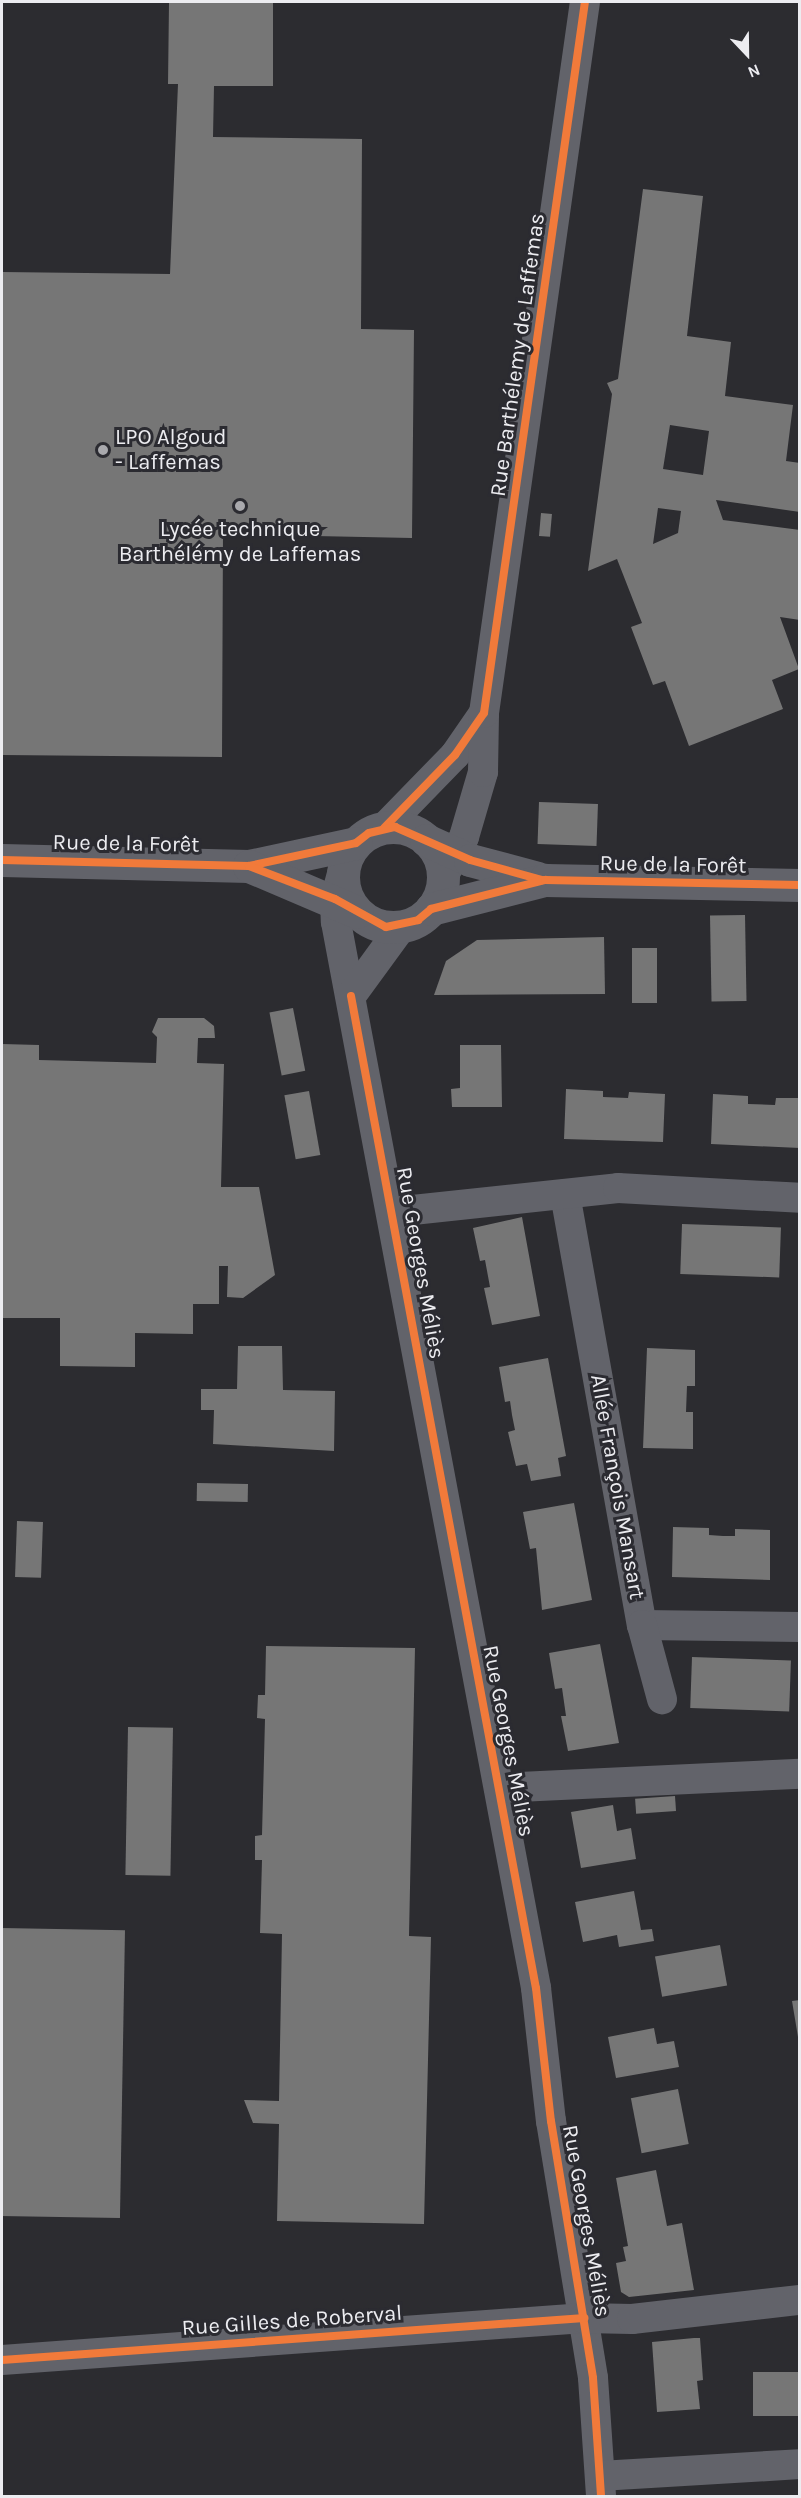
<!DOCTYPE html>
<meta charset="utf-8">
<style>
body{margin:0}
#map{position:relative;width:801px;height:2498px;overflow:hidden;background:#2c2c30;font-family:Karla,sans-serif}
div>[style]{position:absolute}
.building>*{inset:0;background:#767676;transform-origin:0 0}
.minor>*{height:30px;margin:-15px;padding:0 15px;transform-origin:15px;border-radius:15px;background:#62636a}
.tertiary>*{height:33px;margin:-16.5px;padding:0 16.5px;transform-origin:16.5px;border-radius:16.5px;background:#62636a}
.tertiary>.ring{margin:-16.5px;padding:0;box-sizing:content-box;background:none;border:33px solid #62636a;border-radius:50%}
.cycleway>*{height:8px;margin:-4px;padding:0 4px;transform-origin:4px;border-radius:4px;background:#f17a3a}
.dots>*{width:16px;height:16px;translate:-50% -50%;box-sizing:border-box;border:3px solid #2b2b31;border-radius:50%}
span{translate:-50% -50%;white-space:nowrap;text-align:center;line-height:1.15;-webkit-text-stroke:6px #2b2b31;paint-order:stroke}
.street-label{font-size:22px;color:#ececf0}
.poi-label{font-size:22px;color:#ececf0}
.left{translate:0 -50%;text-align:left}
.frame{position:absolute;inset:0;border:3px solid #ececf0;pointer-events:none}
.north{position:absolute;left:717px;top:24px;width:60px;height:60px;-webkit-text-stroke:4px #2b2b31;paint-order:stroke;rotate:158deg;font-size:16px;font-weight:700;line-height:24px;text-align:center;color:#ececf0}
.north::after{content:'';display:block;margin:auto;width:21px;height:27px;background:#ececf0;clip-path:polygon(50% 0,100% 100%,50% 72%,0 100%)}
</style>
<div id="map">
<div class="building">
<div style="clip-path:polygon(169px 2px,273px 2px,273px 86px,214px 86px,213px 137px,362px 139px,361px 329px,414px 330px,412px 538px,223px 534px,222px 757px,2px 755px,2px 272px,170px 274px,178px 84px,168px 84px)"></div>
<div style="clip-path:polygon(evenodd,643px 189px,703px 196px,687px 336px,731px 342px,725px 396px,793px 405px,786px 461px,800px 463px,800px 512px,716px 500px,723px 520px,800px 530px,800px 620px,780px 617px,799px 669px,772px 680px,783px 709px,689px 746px,665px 681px,653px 685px,631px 627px,642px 623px,617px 559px,588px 571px,612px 394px,607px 383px,618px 379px,643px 189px,670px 425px,709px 431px,703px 475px,663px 469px,670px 425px,643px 189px,658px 508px,681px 511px,678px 533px,653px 544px,658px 508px)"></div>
<div style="left:541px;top:513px;width:11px;height:23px;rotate:5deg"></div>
<div style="left:539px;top:802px;width:59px;height:42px;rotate:2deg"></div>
<div style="left:745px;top:915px;width:86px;height:35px;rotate:89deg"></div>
<div style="clip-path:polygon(604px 937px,605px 994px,434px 995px,446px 961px,477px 940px)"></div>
<div style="left:632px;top:948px;width:25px;height:55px"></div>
<div style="left:293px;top:1008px;width:64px;height:24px;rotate:79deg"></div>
<div style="clip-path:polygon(158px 1018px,204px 1018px,214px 1026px,215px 1038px,198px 1038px,197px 1063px,224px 1064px,221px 1187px,259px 1187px,275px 1275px,243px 1298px,227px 1297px,228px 1266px,219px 1266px,219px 1304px,193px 1304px,193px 1334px,135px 1333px,135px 1367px,60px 1366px,60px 1318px,2px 1318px,2px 1044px,39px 1045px,39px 1060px,156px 1063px,157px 1037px,152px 1032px)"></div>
<div style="clip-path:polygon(460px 1045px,501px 1045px,502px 1107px,452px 1107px,451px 1089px,460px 1088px)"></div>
<div style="clip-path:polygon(566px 1089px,603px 1091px,603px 1097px,628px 1098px,629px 1092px,665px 1094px,663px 1142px,564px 1139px)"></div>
<div style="left:309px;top:1091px;width:65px;height:25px;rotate:80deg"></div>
<div style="clip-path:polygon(713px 1094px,748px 1096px,748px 1104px,775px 1105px,776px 1098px,800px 1098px,800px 1148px,711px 1144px)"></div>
<div style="clip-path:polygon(522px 1217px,540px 1316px,492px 1325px,484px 1288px,490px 1287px,485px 1260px,480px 1261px,473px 1228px)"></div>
<div style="left:682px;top:1224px;width:99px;height:50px;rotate:2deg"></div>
<div style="clip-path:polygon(238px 1346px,282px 1346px,283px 1390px,335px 1391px,334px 1451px,213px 1444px,214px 1410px,201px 1410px,201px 1389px,237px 1389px)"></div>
<div style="clip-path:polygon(647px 1348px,695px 1350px,695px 1386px,687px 1386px,686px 1412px,693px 1412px,693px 1449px,643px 1448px)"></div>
<div style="clip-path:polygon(548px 1358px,566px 1456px,558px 1458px,561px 1476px,531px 1481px,527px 1464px,516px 1466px,508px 1432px,515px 1430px,512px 1415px,510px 1401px,505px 1402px,499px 1367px)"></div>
<div style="left:197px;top:1483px;width:51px;height:18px;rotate:1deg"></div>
<div style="clip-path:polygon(574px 1503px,592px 1600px,542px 1610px,536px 1548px,530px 1549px,523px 1512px)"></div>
<div style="left:17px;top:1521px;width:26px;height:56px;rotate:2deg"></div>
<div style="clip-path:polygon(673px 1527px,709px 1528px,709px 1535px,723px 1536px,735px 1536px,735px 1529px,770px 1530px,770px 1580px,672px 1577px)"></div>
<div style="clip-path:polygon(600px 1644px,619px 1743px,568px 1751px,561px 1716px,566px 1716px,562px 1688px,555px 1689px,549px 1653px)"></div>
<div style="clip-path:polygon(266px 1646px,415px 1648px,409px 1936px,431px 1937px,424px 2224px,277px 2221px,279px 2124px,253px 2123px,244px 2100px,279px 2101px,282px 1934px,260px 1933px,262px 1860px,255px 1860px,255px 1836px,262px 1835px,265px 1719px,257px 1718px,258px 1695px,265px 1695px)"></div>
<div style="left:692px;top:1657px;width:99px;height:51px;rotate:2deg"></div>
<div style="left:128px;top:1727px;width:45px;height:148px;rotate:1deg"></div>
<div style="left:675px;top:1796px;width:15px;height:40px;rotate:86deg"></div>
<div style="clip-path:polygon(613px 1805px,617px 1831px,631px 1828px,636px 1859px,581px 1868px,571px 1812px)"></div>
<div style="clip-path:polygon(634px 1891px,641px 1930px,652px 1929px,654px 1941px,619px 1947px,617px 1935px,583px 1942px,575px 1902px)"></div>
<div style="left:2px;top:1928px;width:123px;height:288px;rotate:1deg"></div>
<div style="left:720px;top:1945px;width:41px;height:66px;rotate:80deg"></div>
<div style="clip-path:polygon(800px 2000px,800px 2037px,798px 2037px,792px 2001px)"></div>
<div style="clip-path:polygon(654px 2028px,657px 2044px,674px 2041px,679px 2067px,616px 2078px,608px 2037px)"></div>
<div style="left:678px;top:2089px;width:56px;height:48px;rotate:79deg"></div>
<div style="clip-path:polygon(656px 2170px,667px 2226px,682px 2223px,694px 2290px,629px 2297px,621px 2292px,616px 2263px,626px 2261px,623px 2247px,628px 2246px,616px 2178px)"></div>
<div style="clip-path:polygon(694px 2338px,700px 2338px,703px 2380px,697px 2381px,700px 2409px,657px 2412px,652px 2342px)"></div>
<div style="left:800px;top:2372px;width:44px;height:47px;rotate:90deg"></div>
</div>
<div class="minor">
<div style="left:384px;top:828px;width:102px;rotate:-45.8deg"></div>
<div style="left:455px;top:755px;width:51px;rotate:-55.4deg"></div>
<div style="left:343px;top:870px;width:30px;rotate:105deg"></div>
<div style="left:335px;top:899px;width:23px;rotate:88deg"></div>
<div style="left:336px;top:922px;width:1085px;rotate:79.37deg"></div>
<div style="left:536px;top:1988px;width:134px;rotate:83.6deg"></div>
<div style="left:551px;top:2121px;width:260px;rotate:80.7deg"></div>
<div style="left:593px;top:2378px;width:118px;rotate:86.1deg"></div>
<div style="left:443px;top:877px;width:45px;rotate:-62.3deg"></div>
<div style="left:464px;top:837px;width:68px;rotate:-73.7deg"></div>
<div style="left:483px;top:772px;width:59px;rotate:-89deg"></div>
<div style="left:484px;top:713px;width:718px;rotate:-81.92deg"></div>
<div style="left:351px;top:996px;width:87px;rotate:-53.9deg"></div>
<div style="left:565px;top:1194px;width:438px;rotate:79.9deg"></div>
<div style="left:642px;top:1625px;width:158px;rotate:0.7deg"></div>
<div style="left:394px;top:1212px;width:225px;rotate:-6.1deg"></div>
<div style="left:618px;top:1188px;width:182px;rotate:3.1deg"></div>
<div style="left:642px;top:1625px;width:77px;rotate:74.9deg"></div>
<div style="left:499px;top:1788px;width:301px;rotate:-2.7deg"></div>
<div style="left:2px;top:2360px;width:584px;rotate:-4.13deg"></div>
<div style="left:584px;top:2318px;width:48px;rotate:1.2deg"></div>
<div style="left:632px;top:2319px;width:169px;rotate:-6.5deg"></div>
<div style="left:600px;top:2476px;width:200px;rotate:-3.4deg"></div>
</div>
<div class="tertiary">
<div class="ring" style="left:343px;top:827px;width:67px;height:67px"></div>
<div style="left:426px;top:840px;width:48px;rotate:24.4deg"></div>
<div style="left:470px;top:860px;width:70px;rotate:14.8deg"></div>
<div style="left:2px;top:860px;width:247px;rotate:1.4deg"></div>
<div style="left:249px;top:866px;width:109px;rotate:-12.1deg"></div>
<div style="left:249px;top:866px;width:117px;rotate:23.1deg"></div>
<div style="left:431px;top:909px;width:118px;rotate:-14.3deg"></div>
<div style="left:545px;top:880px;width:255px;rotate:1.1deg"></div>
</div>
<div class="cycleway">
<div style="left:384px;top:828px;width:102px;rotate:-45.8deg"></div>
<div style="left:455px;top:755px;width:51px;rotate:-55.4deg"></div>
<div style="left:484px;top:713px;width:718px;rotate:-81.92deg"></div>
<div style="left:2px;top:860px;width:247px;rotate:1.4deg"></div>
<div style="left:249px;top:866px;width:109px;rotate:-12.1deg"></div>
<div style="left:356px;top:843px;width:16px;rotate:-38deg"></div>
<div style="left:369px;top:833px;width:27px;rotate:-13deg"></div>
<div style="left:395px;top:827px;width:82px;rotate:23.7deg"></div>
<div style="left:470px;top:860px;width:75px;rotate:15.5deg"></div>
<div style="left:249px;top:866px;width:92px;rotate:21deg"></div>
<div style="left:335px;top:899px;width:58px;rotate:28.8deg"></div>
<div style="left:386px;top:927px;width:33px;rotate:-12deg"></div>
<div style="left:418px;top:920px;width:17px;rotate:-40deg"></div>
<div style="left:431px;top:909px;width:118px;rotate:-14.3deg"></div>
<div style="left:545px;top:880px;width:255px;rotate:1.1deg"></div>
<div style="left:351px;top:996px;width:1009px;rotate:79.44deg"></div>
<div style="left:536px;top:1988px;width:134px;rotate:83.6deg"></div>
<div style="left:551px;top:2121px;width:260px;rotate:80.7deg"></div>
<div style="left:593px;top:2378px;width:118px;rotate:86.1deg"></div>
<div style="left:2px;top:2360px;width:584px;rotate:-4.13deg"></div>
</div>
<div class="dots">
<div style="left:103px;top:450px;background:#a9a9ad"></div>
<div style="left:240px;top:506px;background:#a9a9ad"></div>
</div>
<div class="street-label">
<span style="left:518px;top:355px;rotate:-82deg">Rue Barthélemy de Laffemas</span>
<span style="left:126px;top:844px;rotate:1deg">Rue de la Forêt</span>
<span style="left:673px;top:865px;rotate:1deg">Rue de la Forêt</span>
<span style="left:420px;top:1263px;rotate:80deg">Rue Georges Méliès</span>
<span style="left:617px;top:1487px;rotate:80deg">Allée François Mansart</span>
<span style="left:508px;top:1741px;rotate:79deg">Rue Georges Méliès</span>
<span style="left:586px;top:2221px;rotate:80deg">Rue Georges Méliès</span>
<span style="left:292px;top:2321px;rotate:-4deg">Rue Gilles de Roberval</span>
</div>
<div class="poi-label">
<span class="left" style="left:115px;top:450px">LPO Algoud<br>- Laffemas</span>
<span style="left:240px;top:542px">Lycée technique<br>Barthélémy de Laffemas</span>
</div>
<div class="frame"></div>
<div class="north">N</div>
</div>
